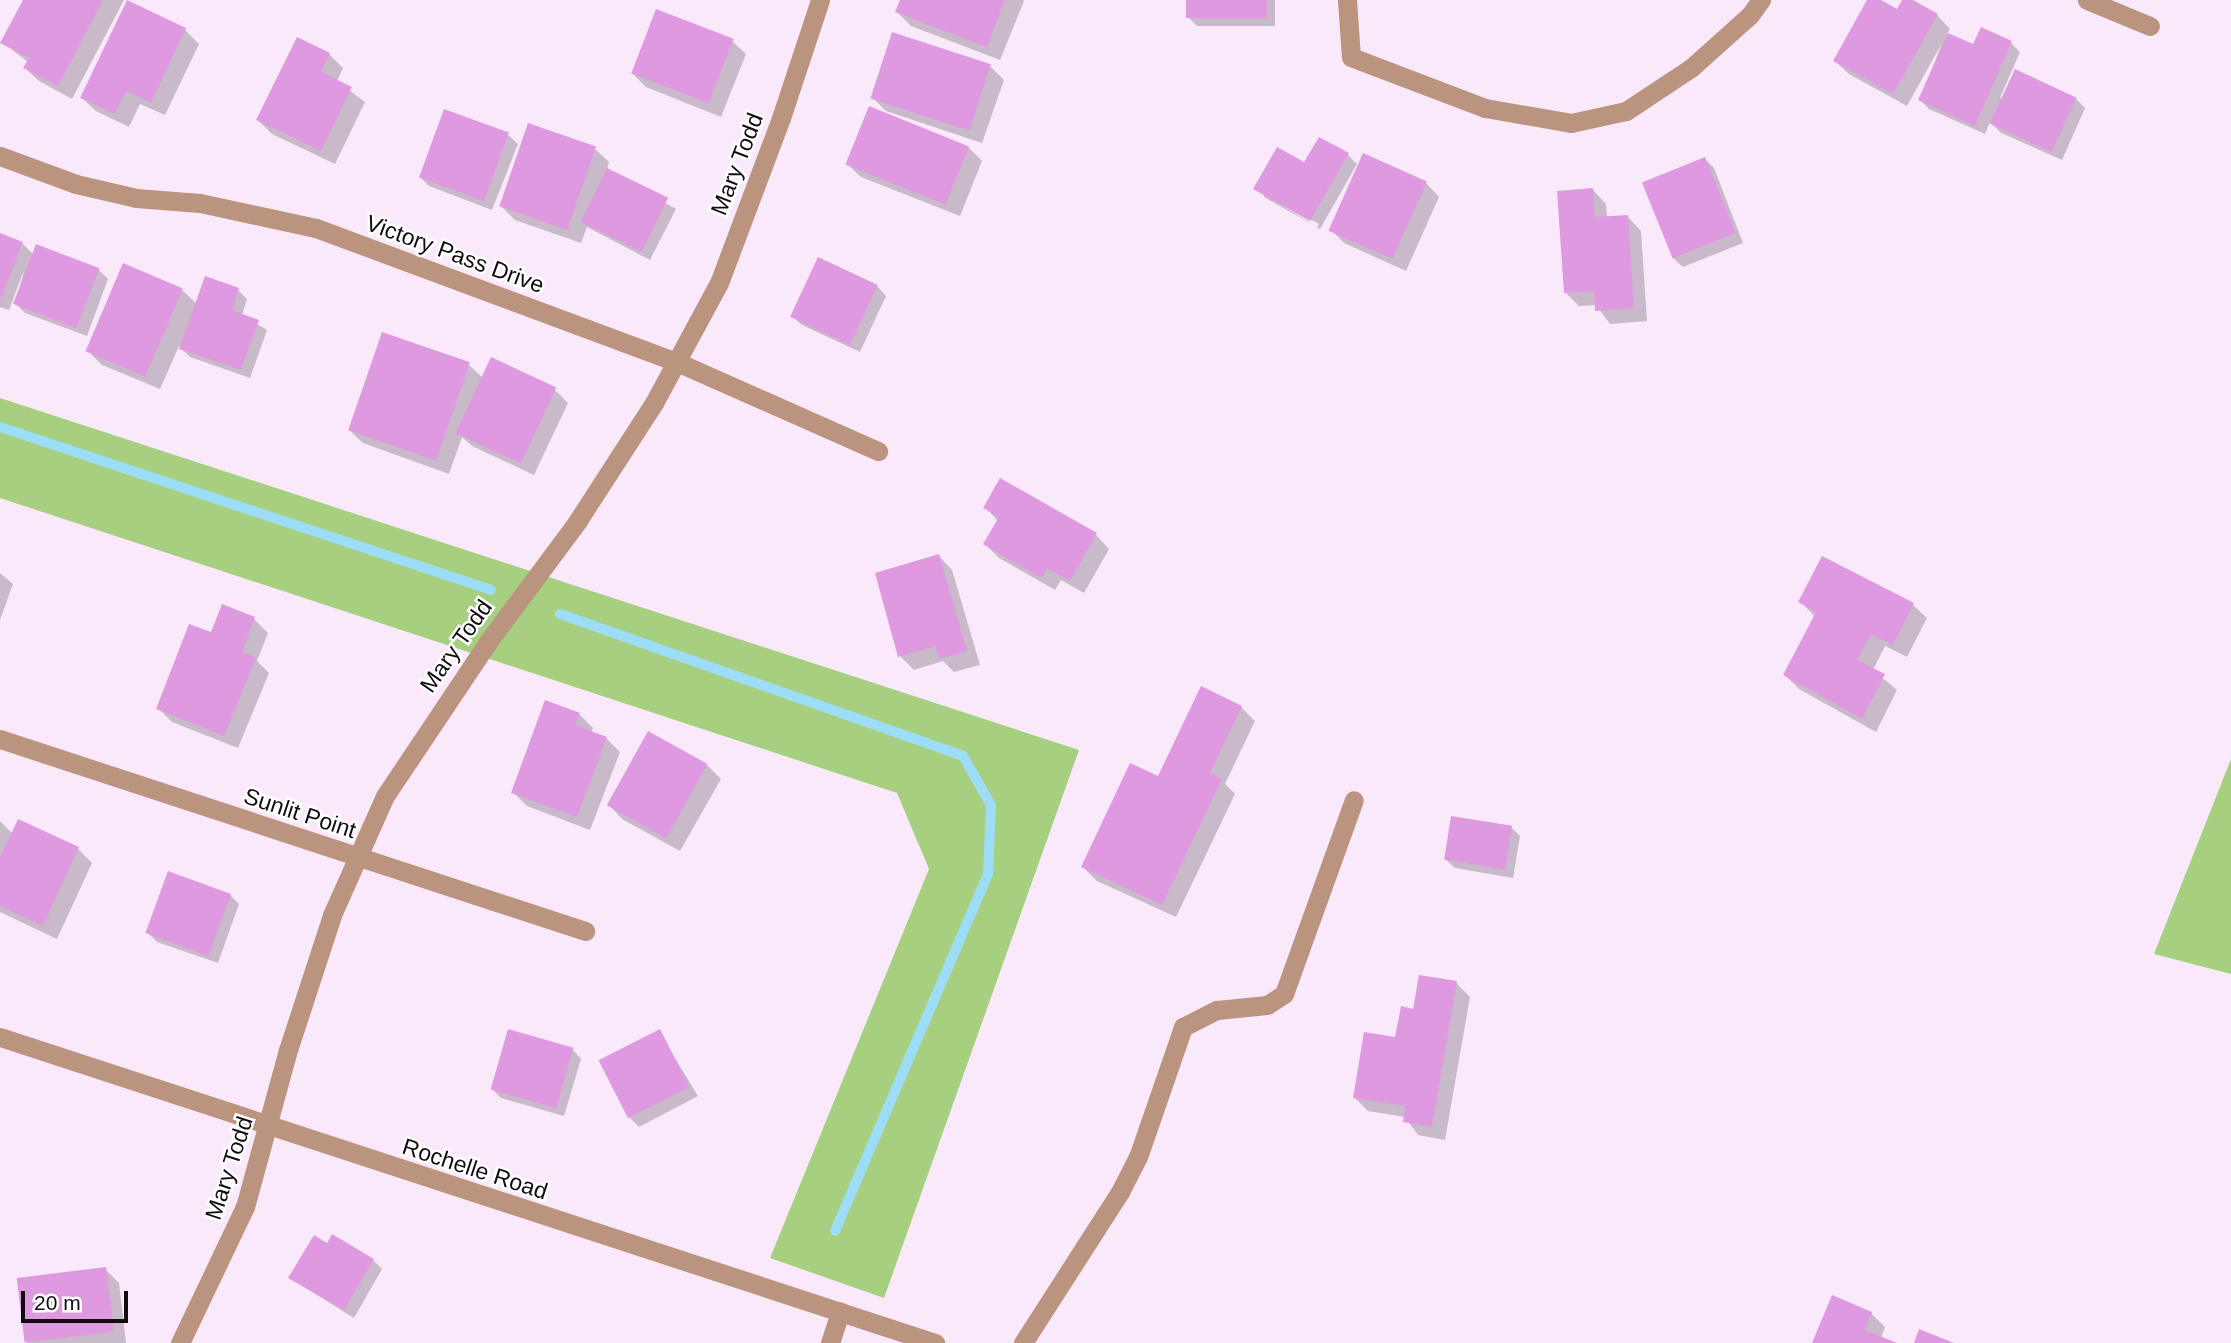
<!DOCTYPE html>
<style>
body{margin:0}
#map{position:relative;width:2231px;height:1343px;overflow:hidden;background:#fae9fa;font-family:Helvetica,sans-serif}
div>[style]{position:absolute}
.green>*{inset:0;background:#a6d07f}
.shadow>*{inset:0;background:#0003}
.stream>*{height:10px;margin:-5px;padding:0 5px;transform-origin:5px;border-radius:5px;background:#9dddf8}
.building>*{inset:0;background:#df99e0;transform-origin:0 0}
.service>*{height:19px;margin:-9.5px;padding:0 9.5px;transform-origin:9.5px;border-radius:9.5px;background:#ba947e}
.minor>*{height:19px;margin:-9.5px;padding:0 9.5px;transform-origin:9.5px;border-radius:9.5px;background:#ba947e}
span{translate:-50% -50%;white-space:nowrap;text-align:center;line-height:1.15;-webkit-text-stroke:5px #fff;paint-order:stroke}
.street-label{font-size:23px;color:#110c11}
.scale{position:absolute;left:21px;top:1291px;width:107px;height:32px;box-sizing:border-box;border:4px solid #110c11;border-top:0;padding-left:9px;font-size:21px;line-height:24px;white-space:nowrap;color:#110c11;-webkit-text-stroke:5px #fff;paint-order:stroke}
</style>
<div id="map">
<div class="green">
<div style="clip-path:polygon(0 398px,1079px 750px,884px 1298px,770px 1258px,929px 869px,897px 793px,0 498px)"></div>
<div style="clip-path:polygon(2231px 759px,2231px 974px,2154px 954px)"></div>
</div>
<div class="shadow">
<div style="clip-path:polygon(25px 0,124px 0,72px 99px,39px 81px,25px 68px,28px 62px,2px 42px)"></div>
<div style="clip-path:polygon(902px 0,1023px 0,1024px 1px,1000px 60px,911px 26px,897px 12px)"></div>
<div style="clip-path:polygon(1188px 0,1275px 0,1275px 26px,1197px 26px,1188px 17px)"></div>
<div style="clip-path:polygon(1869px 0,1898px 12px,1909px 0,1937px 15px,1950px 29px,1947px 34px,1974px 46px,1982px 30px,2011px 43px,2020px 52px,2000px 98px,2076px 99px,2085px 108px,2062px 160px,2001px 133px,1990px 122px,1985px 134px,1929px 109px,1920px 100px,1942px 43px,1907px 106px,1849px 74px,1835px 61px)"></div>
<div style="clip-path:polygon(128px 3px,185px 30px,199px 44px,165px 115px,140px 104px,129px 127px,96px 111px,82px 98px)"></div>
<div style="clip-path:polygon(732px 41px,746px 54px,721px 117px,646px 87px,632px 73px)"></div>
<div style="clip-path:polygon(329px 54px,343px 68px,337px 81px,365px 102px,335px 164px,272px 134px,258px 120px)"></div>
<div style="clip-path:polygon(990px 66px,1004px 80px,982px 143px,886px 111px,872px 97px)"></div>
<div style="clip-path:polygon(445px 111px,508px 135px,518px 144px,492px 210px,429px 186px,420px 177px)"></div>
<div style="clip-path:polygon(968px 147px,982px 161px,960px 216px,861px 177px,847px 164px)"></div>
<div style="clip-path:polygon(595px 149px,609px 162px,607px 170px,676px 209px,650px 260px,587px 227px,581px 243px,515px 220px,501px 206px)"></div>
<div style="clip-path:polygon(evenodd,1348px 155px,1357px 164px,1320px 229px,1256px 189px,1305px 164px,1348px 155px,1264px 193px,1319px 224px,1317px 227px,1264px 197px,1264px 193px)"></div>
<div style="clip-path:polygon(1705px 159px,1714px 168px,1743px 243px,1683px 267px,1673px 258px)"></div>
<div style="clip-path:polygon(1426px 183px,1439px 197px,1406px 271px,1344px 243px,1330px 229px)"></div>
<div style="clip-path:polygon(1593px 190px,1606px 204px,1607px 218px,1628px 217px,1641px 231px,1647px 321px,1610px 324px,1596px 305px,1579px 306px,1565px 292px)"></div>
<div style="clip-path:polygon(0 235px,22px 243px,34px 255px,99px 270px,108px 279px,87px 336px,25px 313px,16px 304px,24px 270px,9px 310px,0 307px)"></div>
<div style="clip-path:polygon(124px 265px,182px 290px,197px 304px,238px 290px,247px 299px,242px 315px,267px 330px,250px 378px,190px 357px,179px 346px,160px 389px,102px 365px,88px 351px)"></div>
<div style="clip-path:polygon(877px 286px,886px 296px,860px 352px,802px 325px,792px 316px)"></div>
<div style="clip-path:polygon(469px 365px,483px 378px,554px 389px,568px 403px,534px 475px,472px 446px,462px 437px,449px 474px,363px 443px,349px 430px)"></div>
<div style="clip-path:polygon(985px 507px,1096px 535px,1109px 549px,1084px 593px,1061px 580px,1055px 590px,999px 558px,985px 544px,998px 521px)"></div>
<div style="clip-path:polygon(939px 556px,952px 570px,980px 665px,954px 672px,943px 661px,914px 670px,900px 656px)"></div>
<div style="clip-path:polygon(0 573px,13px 584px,0 620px)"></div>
<div style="clip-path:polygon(1801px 602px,1913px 605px,1927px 618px,1907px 657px,1885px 646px,1873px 670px,1897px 690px,1876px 732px,1799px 689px,1785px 675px,1815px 617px)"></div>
<div style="clip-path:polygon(254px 619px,268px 633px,257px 661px,269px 673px,238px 748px,172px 722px,158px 708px,212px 635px)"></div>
<div style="clip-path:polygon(1241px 707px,1255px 721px,1225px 784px,1235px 794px,1176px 917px,1097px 881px,1083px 867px,1159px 778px)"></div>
<div style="clip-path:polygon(579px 714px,593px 728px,591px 733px,606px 738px,620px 752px,590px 830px,527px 806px,513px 792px)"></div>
<div style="clip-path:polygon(707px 765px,721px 779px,680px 851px,622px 819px,609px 805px)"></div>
<div style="clip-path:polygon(0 821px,13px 834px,19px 821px,78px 849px,92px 863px,57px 939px,0 912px)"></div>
<div style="clip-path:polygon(1511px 827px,1520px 836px,1513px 878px,1455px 868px,1445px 859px)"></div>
<div style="clip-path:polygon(230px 895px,239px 904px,218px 963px,157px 942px,148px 933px)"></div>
<div style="clip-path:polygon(1456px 983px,1470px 997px,1445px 1140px,1418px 1135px,1405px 1117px,1368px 1111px,1354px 1097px,1414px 1011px)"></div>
<div style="clip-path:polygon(659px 1032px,698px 1096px,639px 1127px,630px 1118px)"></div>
<div style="clip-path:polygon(572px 1049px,581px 1059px,564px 1116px,501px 1098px,492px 1089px)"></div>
<div style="clip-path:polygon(373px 1260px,382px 1269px,354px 1318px,290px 1278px)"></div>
<div style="clip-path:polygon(105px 1269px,119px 1283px,126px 1343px,27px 1343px)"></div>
<div style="clip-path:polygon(1871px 1313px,1885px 1327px,1881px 1338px,1893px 1343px,1814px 1343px)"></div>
</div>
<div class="stream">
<div style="left:0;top:427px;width:517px;rotate:18.36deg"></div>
<div style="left:560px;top:614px;width:427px;rotate:19.4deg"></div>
<div style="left:963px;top:756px;width:56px;rotate:60.3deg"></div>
<div style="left:991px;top:805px;width:69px;rotate:92.5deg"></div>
<div style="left:988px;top:874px;width:388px;rotate:113.2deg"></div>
</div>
<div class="building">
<div style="clip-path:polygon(23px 0,103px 0,58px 86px,23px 68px,29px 58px,0 43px)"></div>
<div style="clip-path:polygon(127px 0,186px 28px,151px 103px,126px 91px,115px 114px,80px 98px)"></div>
<div style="clip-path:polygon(900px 0,1005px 0,987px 47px,895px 12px)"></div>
<div style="left:1186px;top:0;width:81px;height:18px"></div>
<div style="clip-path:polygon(1867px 0,1881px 0,1897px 9px,1902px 0,1913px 0,1938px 14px,1893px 94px,1833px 61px)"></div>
<div style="left:656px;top:9px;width:83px;height:69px;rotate:21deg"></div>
<div style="clip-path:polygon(1981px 27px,2012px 41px,1975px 126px,1918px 100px,1948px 33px,1973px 44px)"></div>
<div style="left:892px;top:32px;width:104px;height:70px;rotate:18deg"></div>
<div style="clip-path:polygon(297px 37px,330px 53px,321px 72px,352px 87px,321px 151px,256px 120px)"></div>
<div style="left:2015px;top:69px;width:68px;height:60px;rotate:25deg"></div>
<div style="left:869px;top:106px;width:108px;height:63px;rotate:22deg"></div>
<div style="left:444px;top:109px;width:69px;height:73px;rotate:20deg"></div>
<div style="left:528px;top:123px;width:72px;height:88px;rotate:19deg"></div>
<div style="clip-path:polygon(1319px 137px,1349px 153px,1310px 221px,1253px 189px,1277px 147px,1304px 162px)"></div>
<div style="left:1363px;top:153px;width:70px;height:85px;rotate:24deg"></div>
<div style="left:1705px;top:157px;width:82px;height:68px;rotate:68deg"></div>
<div style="left:607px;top:168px;width:68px;height:60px;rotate:26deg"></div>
<div style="clip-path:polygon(1593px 188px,1595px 217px,1628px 215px,1634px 308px,1595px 311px,1594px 291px,1564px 293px,1557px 191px)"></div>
<div style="clip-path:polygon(0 233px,23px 242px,0 301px)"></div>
<div style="left:36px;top:244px;width:68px;height:64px;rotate:21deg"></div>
<div style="left:818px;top:257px;width:66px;height:66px;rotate:25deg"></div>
<div style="left:123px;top:263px;width:65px;height:96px;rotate:23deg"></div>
<div style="clip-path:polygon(205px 276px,239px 288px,232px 310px,259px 320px,241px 370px,179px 349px)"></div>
<div style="left:382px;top:332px;width:93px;height:104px;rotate:19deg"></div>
<div style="left:491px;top:357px;width:72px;height:84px;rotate:25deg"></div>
<div style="clip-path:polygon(1000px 478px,1097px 533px,1070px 581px,1047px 568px,1041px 578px,983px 544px,999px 517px,983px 508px)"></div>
<div style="clip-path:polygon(939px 554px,967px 651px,939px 659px,935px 646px,898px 657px,875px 573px)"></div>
<div style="clip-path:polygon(1822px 556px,1914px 603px,1893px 645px,1871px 634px,1857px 660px,1885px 674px,1862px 719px,1783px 675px,1816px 612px,1798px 602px)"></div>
<div style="clip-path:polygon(222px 604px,255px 617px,242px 652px,256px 658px,224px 736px,156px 709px,189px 624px,211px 632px)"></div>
<div style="clip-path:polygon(1201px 686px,1242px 706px,1210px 773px,1222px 779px,1162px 905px,1081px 867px,1130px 763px,1158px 776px)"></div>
<div style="clip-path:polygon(545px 700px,580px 713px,575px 725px,607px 737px,577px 817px,511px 793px)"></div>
<div style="left:648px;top:731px;width:68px;height:85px;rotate:29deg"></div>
<div style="left:1451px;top:816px;width:62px;height:44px;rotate:9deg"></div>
<div style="clip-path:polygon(18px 819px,79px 847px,43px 926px,0 906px,0 858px)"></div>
<div style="left:168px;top:871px;width:67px;height:66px;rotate:20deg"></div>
<div style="clip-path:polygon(1419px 975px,1457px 981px,1432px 1127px,1403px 1122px,1405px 1106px,1353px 1098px,1364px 1032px,1395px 1037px,1401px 1006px,1413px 1009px)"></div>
<div style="left:508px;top:1029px;width:68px;height:63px;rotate:16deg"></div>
<div style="left:660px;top:1029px;width:65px;height:69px;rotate:63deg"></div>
<div style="clip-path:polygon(332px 1234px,374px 1259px,344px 1310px,288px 1278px,314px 1235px,327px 1243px)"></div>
<div style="left:106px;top:1267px;width:65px;height:90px;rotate:83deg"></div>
<div style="clip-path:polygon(1832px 1295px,1872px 1312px,1865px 1330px,1897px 1343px,1812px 1343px)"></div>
<div style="clip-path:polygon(1919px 1329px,1954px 1343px,1914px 1343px)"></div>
</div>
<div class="service">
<div style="left:1023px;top:1343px;width:179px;rotate:-57.3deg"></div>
<div style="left:1120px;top:1192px;width:39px;rotate:-63deg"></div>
<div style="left:1138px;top:1157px;width:138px;rotate:-70.9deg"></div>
<div style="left:1183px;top:1027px;width:38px;rotate:-27deg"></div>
<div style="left:1217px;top:1010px;width:50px;rotate:-5.7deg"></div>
<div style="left:1267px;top:1005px;width:20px;rotate:-33deg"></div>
<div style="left:1284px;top:994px;width:206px;rotate:-70.2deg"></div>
</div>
<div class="minor">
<div style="left:1347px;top:0;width:57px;rotate:86deg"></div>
<div style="left:1351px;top:57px;width:143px;rotate:20.8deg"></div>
<div style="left:1485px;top:108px;width:87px;rotate:9.9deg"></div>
<div style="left:1571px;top:123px;width:56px;rotate:-12.3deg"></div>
<div style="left:1626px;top:111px;width:78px;rotate:-33.5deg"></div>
<div style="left:1691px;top:68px;width:79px;rotate:-41.9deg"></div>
<div style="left:1750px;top:15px;width:19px;rotate:-54deg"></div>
<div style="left:2087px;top:0;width:68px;rotate:22.4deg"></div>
<div style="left:0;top:156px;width:81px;rotate:20.2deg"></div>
<div style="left:76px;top:184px;width:62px;rotate:13.1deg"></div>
<div style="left:136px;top:198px;width:64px;rotate:4.5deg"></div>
<div style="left:200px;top:203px;width:119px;rotate:12.2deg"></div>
<div style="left:316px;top:228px;width:385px;rotate:20.4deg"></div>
<div style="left:677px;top:362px;width:220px;rotate:23.9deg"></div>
<div style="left:0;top:739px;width:616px;rotate:18.17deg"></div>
<div style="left:0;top:1037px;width:984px;rotate:18.12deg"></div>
<div style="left:180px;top:1343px;width:151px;rotate:-64.5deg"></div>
<div style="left:245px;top:1207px;width:163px;rotate:-74.7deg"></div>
<div style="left:288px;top:1050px;width:142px;rotate:-71.9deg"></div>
<div style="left:332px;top:915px;width:130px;rotate:-66deg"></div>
<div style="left:385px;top:796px;width:185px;rotate:-56.2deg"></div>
<div style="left:488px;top:642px;width:149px;rotate:-53.4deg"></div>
<div style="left:577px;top:522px;width:142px;rotate:-57.1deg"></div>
<div style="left:654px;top:403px;width:136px;rotate:-61.6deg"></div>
<div style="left:719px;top:283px;width:176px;rotate:-69.4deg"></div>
<div style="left:781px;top:118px;width:124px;rotate:-71.7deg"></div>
<div style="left:830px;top:1343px;width:33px;rotate:-72deg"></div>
</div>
<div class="street-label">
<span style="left:737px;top:164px;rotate:-69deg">Mary Todd</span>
<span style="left:455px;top:254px;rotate:20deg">Victory Pass Drive</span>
<span style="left:456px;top:646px;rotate:-55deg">Mary Todd</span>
<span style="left:300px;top:813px;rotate:18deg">Sunlit Point</span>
<span style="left:229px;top:1168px;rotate:-72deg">Mary Todd</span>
<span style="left:475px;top:1169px;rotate:18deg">Rochelle Road</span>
</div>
<div class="scale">20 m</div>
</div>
